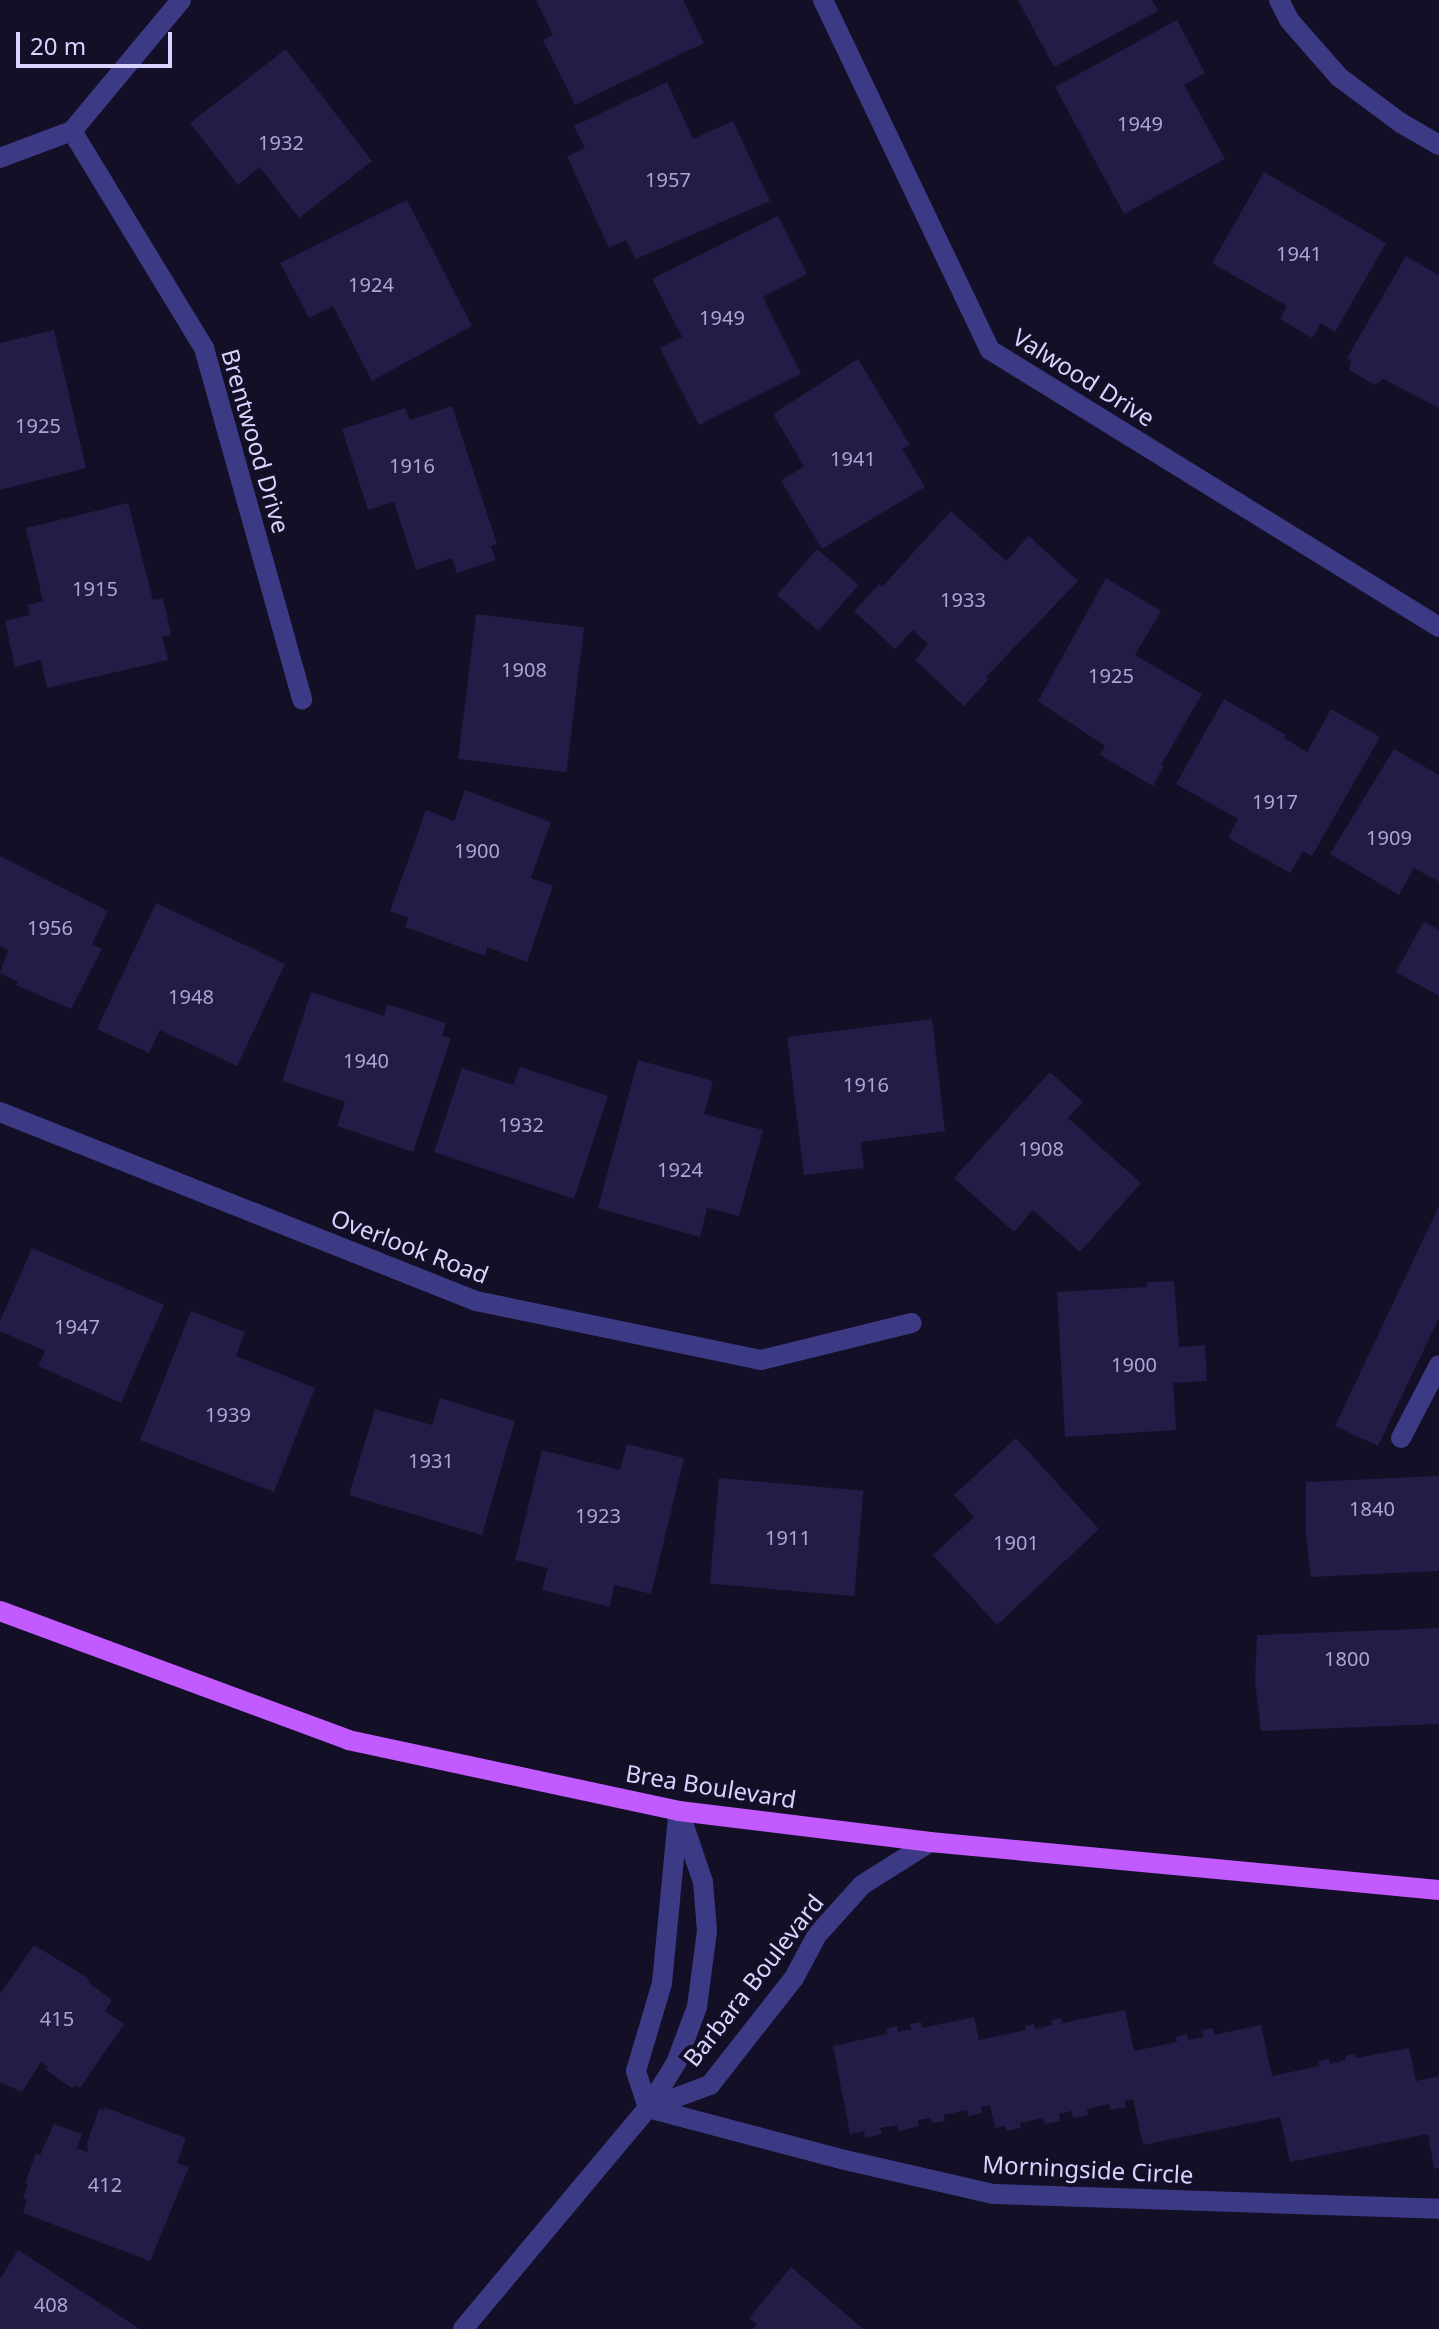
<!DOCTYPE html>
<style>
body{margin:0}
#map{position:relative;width:1439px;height:2329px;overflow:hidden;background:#130f26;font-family:"Noto Sans",sans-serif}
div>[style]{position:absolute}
.building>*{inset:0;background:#241b47;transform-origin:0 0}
.service>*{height:20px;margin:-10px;padding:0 10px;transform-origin:10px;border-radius:10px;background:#3d3a85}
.minor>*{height:20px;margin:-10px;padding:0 10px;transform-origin:10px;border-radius:10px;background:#3d3a85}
.primary>*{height:20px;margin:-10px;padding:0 10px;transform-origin:10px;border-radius:10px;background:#c25bff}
span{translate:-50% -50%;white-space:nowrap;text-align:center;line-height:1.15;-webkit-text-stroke:8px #130f26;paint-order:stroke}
.number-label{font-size:20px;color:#aca6d1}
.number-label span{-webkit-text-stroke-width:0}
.street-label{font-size:24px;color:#d9d4ff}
.scale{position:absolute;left:16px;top:32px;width:156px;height:36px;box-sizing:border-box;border:4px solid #d9d4ff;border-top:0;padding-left:10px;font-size:24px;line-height:28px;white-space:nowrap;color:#d9d4ff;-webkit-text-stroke:6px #130f26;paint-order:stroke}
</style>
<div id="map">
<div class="building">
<div style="clip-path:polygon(536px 0,683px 0,704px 43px,575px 105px,543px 40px,553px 35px)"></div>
<div style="clip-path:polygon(1018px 0,1152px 0,1158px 11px,1054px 67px)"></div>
<div style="clip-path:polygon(1177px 20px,1205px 73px,1184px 85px,1225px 159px,1124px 214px,1055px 87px)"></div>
<div style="clip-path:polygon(286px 49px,372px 161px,299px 218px,260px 167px,238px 185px,190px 123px)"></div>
<div style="clip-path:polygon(667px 82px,693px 139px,733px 121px,770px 201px,636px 259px,626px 240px,609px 248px,567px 156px,585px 148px,574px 126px)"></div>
<div style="clip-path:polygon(1264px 172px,1386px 243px,1335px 332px,1321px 323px,1312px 338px,1280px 319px,1287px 306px,1212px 263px)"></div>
<div style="clip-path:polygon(407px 200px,472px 326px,372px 381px,333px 306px,309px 318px,280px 263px)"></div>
<div style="clip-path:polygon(778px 216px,807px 274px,763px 297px,801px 374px,699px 425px,660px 348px,682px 337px,652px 279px)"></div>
<div style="clip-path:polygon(1406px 256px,1439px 275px,1439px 408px,1383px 379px,1375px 385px,1349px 370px,1351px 361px,1347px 358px)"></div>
<div style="clip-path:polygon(54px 330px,86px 468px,0 490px,0 343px)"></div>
<div style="clip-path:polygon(858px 359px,910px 445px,902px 449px,925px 487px,822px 549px,781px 481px,804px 466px,773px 414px)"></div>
<div style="clip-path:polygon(452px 406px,497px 544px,491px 546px,496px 560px,457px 573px,452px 558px,416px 570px,394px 502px,368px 510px,342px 429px,405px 408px,410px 420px)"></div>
<div style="clip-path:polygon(128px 503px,153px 600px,163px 598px,171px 635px,162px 637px,168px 660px,47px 688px,41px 660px,15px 667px,5px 621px,30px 615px,27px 605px,43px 601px,26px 528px)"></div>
<div style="clip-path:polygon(951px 511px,1006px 561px,1029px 536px,1078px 581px,986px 677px,988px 680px,964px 706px,915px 660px,928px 644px,913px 630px,895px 649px,854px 611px,879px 584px,882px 587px)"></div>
<div style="left:817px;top:549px;width:55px;height:61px;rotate:41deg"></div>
<div style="clip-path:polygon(1106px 578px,1161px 611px,1135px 655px,1202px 694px,1161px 765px,1164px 766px,1153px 786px,1100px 755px,1105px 746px,1038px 701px)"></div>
<div style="left:476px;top:614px;width:109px;height:146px;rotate:7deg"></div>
<div style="clip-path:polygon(1224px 699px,1286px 735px,1284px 738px,1307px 752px,1331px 709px,1380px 737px,1312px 856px,1303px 851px,1290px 873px,1228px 838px,1238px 819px,1176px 784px)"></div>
<div style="clip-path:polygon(1394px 749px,1439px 775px,1439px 882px,1414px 868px,1399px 895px,1330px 854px)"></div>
<div style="clip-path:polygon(465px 790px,551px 822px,531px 878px,553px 886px,527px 962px,487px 947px,485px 956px,405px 927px,408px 918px,390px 911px,426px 810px,454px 821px)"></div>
<div style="clip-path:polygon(0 856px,108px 911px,92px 944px,102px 949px,71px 1009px,16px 985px,18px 982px,0 973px,8px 950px,0 946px)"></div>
<div style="clip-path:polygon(156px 903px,285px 964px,237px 1066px,160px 1030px,149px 1053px,97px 1029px)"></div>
<div style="clip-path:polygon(1424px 921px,1439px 930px,1439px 996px,1396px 972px)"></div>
<div style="clip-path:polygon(311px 992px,384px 1016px,387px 1004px,446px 1023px,442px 1036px,451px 1038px,413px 1152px,337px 1126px,345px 1102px,282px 1081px)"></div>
<div style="clip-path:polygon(932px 1019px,945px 1131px,861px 1142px,864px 1168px,804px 1175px,787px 1037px)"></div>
<div style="clip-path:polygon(638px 1060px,713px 1081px,704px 1114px,763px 1130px,739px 1216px,707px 1208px,700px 1237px,598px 1208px)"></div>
<div style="clip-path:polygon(520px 1067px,608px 1096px,574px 1199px,434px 1152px,462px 1068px,513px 1085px)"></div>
<div style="clip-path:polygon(1050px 1072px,1083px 1102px,1068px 1118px,1141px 1183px,1080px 1252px,1033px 1210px,1014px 1232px,954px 1178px)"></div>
<div style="clip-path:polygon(1439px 1206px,1439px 1318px,1378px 1446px,1335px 1426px)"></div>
<div style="clip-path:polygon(32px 1248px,164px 1305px,121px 1403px,38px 1366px,45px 1351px,0 1331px,0 1321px)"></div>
<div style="clip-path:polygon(1174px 1281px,1179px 1347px,1205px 1345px,1207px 1381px,1173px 1383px,1176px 1430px,1065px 1437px,1057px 1292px,1147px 1287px,1147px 1282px)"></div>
<div style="clip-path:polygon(191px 1311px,245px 1332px,236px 1356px,315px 1388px,274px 1492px,140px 1440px)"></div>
<div style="clip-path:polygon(440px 1398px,515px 1421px,482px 1535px,349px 1495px,375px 1409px,432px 1425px)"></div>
<div style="clip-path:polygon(1016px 1438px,1099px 1529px,997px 1625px,933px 1555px,974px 1517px,954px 1495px)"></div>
<div style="clip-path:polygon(627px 1444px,684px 1458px,651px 1594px,614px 1585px,610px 1607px,542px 1590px,548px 1568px,515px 1560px,542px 1450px,620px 1470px)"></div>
<div style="clip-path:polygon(1439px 1476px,1439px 1571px,1311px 1577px,1306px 1535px,1306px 1482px)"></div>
<div style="left:719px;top:1478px;width:145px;height:106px;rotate:5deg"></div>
<div style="clip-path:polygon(1439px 1628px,1439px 1724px,1261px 1731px,1255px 1681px,1257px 1635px)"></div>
<div style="clip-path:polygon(34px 1945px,88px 1978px,89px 1983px,112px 2000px,105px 2011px,124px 2024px,80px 2088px,75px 2085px,72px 2088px,46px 2070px,48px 2067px,41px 2062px,22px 2092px,0 2082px,0 1994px)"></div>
<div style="clip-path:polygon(1125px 2010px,1134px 2051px,1177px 2042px,1176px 2037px,1187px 2034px,1188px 2040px,1204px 2037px,1202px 2030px,1213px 2028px,1214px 2035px,1261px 2025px,1272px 2076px,1319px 2066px,1318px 2061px,1329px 2059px,1330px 2064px,1346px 2060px,1345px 2056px,1355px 2054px,1356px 2058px,1409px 2048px,1416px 2081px,1439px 2076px,1439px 2168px,1434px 2169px,1428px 2134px,1290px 2162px,1280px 2117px,1143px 2145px,1133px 2099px,1125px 2101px,1126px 2107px,1110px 2110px,1109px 2104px,1087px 2109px,1088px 2115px,1073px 2118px,1072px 2111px,1059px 2114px,1060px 2121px,1045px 2124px,1043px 2118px,1020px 2123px,1021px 2128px,1006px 2131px,1005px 2126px,995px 2128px,990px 2105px,981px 2107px,983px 2113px,968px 2116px,967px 2110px,944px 2115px,945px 2121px,932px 2123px,930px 2118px,918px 2120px,919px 2126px,898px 2131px,897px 2125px,880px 2128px,882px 2134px,865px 2138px,864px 2131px,850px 2134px,833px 2046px,887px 2034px,886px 2029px,897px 2026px,898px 2032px,911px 2029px,910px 2024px,921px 2022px,922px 2028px,974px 2017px,979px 2040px,1026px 2030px,1025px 2026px,1034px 2024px,1035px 2029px,1052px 2025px,1051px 2020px,1061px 2018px,1062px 2023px)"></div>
<div style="clip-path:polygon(104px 2107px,186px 2138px,177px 2163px,189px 2167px,150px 2261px,23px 2213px,27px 2200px,23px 2198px,28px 2184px,25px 2183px,36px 2153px,40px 2155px,54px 2124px,82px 2134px,77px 2148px,88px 2152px,87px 2143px,99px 2109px,103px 2111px)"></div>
<div style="clip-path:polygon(18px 2250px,140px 2329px,0 2329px,0 2279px)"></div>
<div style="clip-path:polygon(791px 2267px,863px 2329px,753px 2329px,757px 2324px,749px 2318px)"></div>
</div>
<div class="service">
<div style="left:1401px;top:1438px;width:82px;rotate:-62.5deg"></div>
</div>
<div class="minor">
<div style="left:823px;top:0;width:388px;rotate:64.5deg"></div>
<div style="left:990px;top:350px;width:528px;rotate:31.67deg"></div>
<div style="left:1279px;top:0;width:22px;rotate:63deg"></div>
<div style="left:1289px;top:20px;width:76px;rotate:48.7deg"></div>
<div style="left:1339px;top:77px;width:77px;rotate:36.6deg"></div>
<div style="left:1401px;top:123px;width:44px;rotate:30.1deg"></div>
<div style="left:72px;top:131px;width:254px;rotate:58.7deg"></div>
<div style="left:204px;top:348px;width:365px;rotate:74.4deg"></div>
<div style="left:0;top:158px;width:77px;rotate:-20.6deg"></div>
<div style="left:72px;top:131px;width:170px;rotate:-50.2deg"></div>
<div style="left:0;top:1112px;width:512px;rotate:21.66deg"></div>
<div style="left:476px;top:1301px;width:291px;rotate:11.7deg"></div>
<div style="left:761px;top:1360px;width:155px;rotate:-13.8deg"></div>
<div style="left:648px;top:2108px;width:204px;rotate:14.8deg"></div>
<div style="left:845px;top:2160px;width:152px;rotate:12.9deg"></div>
<div style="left:993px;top:2194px;width:446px;rotate:1.9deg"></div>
<div style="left:648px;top:2108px;width:66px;rotate:-20.4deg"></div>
<div style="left:710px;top:2085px;width:136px;rotate:-51.9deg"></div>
<div style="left:794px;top:1978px;width:49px;rotate:-61.9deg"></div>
<div style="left:817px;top:1935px;width:67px;rotate:-48deg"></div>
<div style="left:862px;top:1885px;width:80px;rotate:-32.3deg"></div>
<div style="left:648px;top:2108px;width:39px;rotate:-108deg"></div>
<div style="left:636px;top:2071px;width:92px;rotate:-73.5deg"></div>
<div style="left:662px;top:1983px;width:166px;rotate:-84.5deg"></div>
<div style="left:463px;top:2329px;width:288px;rotate:-50.1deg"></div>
<div style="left:648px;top:2108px;width:53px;rotate:-58.1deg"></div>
<div style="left:676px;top:2063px;width:60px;rotate:-69.4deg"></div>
<div style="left:697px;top:2007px;width:77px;rotate:-82.5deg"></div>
<div style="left:707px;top:1931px;width:49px;rotate:-94.7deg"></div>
<div style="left:703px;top:1882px;width:75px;rotate:-108.7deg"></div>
</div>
<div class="primary">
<div style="left:0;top:1611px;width:371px;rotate:20.3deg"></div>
<div style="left:348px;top:1740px;width:339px;rotate:12.1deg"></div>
<div style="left:679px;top:1811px;width:253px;rotate:7deg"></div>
<div style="left:930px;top:1842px;width:511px;rotate:5.39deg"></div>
</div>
<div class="number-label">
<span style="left:1140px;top:123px">1949</span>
<span style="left:281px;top:142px">1932</span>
<span style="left:668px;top:179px">1957</span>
<span style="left:1299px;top:253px">1941</span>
<span style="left:371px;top:284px">1924</span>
<span style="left:722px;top:317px">1949</span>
<span style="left:38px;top:425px">1925</span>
<span style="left:853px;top:458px">1941</span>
<span style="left:412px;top:465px">1916</span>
<span style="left:95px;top:588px">1915</span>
<span style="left:963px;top:599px">1933</span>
<span style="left:524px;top:669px">1908</span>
<span style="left:1111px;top:675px">1925</span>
<span style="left:1275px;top:801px">1917</span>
<span style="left:1389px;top:837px">1909</span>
<span style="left:477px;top:850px">1900</span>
<span style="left:50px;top:927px">1956</span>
<span style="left:191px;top:996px">1948</span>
<span style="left:366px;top:1060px">1940</span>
<span style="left:866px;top:1084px">1916</span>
<span style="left:521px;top:1124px">1932</span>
<span style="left:1041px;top:1148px">1908</span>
<span style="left:680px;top:1169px">1924</span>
<span style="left:77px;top:1326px">1947</span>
<span style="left:1134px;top:1364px">1900</span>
<span style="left:228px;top:1414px">1939</span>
<span style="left:431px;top:1460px">1931</span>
<span style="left:1372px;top:1508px">1840</span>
<span style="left:598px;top:1515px">1923</span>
<span style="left:788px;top:1537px">1911</span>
<span style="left:1016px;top:1542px">1901</span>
<span style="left:1347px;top:1658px">1800</span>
<span style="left:57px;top:2018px">415</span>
<span style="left:105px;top:2184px">412</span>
<span style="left:51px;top:2304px">408</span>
</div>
<div class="street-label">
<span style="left:1084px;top:377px;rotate:32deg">Valwood Drive</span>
<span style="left:256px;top:441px;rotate:74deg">Brentwood Drive</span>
<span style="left:410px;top:1246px;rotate:21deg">Overlook Road</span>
<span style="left:711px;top:1786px;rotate:9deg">Brea Boulevard</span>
<span style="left:753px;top:1980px;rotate:-52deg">Barbara Boulevard</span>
<span style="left:1088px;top:2169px;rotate:3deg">Morningside Circle</span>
</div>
<div class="scale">20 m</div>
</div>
